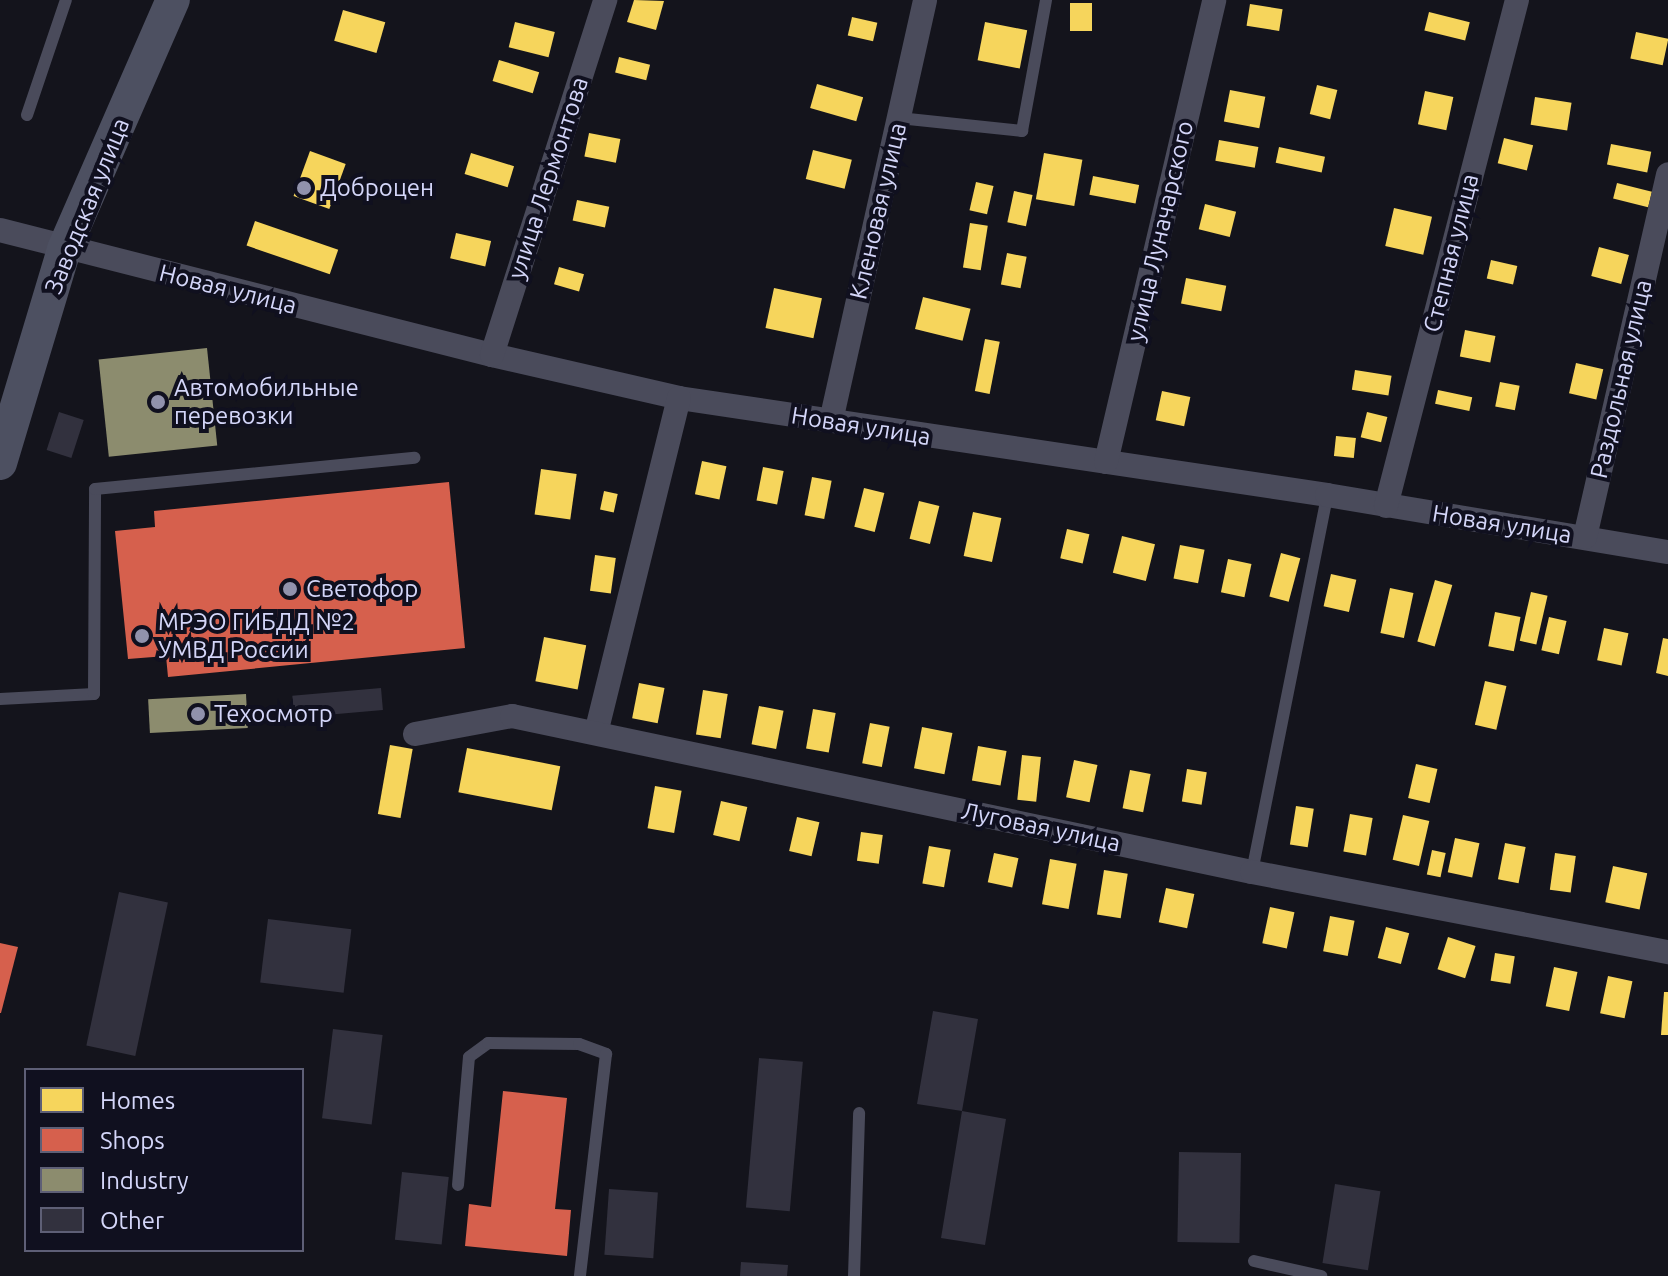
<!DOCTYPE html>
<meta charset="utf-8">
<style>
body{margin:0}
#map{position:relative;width:1668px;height:1276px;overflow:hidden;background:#14141c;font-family:Ubuntu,sans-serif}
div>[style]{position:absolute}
.homes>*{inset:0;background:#f6d55c;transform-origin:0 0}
.shops>*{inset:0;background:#d6604d}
.industry>*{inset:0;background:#8c8c6e;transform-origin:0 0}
.building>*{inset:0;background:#32313e;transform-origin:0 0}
.lane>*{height:12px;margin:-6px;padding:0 6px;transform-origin:6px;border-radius:6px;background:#4a4b5b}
.street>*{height:24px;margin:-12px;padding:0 12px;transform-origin:12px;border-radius:12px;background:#4a4b5b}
.secondary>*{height:34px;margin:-17px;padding:0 17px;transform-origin:17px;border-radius:17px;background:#4d5061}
.dots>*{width:22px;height:22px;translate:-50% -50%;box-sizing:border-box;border:4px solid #10101f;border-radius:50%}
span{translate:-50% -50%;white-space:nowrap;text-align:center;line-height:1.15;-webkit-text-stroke:8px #10101f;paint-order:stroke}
.street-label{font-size:24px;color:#d4d6f9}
.poi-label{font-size:24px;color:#d4d6f9}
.left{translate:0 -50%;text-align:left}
.legend{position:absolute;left:24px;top:1068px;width:280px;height:184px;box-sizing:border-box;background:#10101f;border:2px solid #5e5f76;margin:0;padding:10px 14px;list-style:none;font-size:24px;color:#d4d6f9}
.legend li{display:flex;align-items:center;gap:16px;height:40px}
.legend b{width:40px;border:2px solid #5e5f76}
</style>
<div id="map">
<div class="homes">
<div style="clip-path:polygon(634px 0,664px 1px,656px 30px,627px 22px)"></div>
<div style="left:1070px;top:3px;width:22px;height:28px"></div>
<div style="left:1250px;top:4px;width:33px;height:22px;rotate:9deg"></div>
<div style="left:343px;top:10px;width:44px;height:32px;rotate:16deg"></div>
<div style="left:1429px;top:12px;width:42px;height:19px;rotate:14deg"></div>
<div style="left:852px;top:17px;width:26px;height:19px;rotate:13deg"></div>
<div style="left:515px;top:22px;width:41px;height:26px;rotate:14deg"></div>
<div style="left:985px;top:22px;width:43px;height:39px;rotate:11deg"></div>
<div style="left:1636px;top:32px;width:33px;height:27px;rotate:12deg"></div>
<div style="left:619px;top:57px;width:32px;height:16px;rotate:14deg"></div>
<div style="left:499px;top:60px;width:42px;height:22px;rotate:17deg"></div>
<div style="left:817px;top:84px;width:48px;height:25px;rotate:16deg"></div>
<div style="left:1317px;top:85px;width:21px;height:30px;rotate:14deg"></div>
<div style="left:1230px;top:90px;width:36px;height:32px;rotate:11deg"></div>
<div style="left:1425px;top:91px;width:29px;height:34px;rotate:12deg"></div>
<div style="left:1535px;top:97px;width:37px;height:28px;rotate:9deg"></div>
<div style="left:589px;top:133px;width:32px;height:24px;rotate:11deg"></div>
<div style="left:1504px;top:138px;width:30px;height:26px;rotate:14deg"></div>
<div style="left:1219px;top:140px;width:40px;height:21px;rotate:10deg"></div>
<div style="left:1611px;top:144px;width:41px;height:21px;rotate:11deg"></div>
<div style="left:1279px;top:147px;width:47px;height:16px;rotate:12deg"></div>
<div style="left:813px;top:150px;width:40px;height:30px;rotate:14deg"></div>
<div style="left:310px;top:151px;width:38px;height:48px;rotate:20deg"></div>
<div style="left:471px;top:153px;width:45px;height:22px;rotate:17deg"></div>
<div style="left:1044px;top:153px;width:39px;height:47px;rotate:10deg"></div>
<div style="left:1093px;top:176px;width:47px;height:19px;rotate:11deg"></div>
<div style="left:976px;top:182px;width:18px;height:29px;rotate:13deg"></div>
<div style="left:1617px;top:183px;width:36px;height:16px;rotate:14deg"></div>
<div style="left:1014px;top:191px;width:19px;height:32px;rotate:12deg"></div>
<div style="left:577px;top:200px;width:33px;height:21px;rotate:12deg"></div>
<div style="left:1205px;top:204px;width:32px;height:26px;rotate:14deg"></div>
<div style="left:1394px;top:208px;width:39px;height:39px;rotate:13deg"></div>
<div style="left:255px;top:221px;width:88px;height:26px;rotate:19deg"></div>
<div style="left:970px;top:223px;width:18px;height:45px;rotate:9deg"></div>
<div style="left:456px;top:233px;width:36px;height:26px;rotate:13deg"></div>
<div style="left:1599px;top:247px;width:31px;height:30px;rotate:15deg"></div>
<div style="left:1007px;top:253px;width:20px;height:32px;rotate:11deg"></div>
<div style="left:1491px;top:260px;width:27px;height:19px;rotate:13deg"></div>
<div style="left:559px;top:267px;width:26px;height:18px;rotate:16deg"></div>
<div style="left:1186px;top:278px;width:41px;height:26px;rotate:11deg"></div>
<div style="left:774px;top:288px;width:49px;height:41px;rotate:12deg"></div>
<div style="left:923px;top:297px;width:49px;height:33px;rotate:14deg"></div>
<div style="left:1465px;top:330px;width:31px;height:27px;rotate:11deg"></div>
<div style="left:985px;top:339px;width:15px;height:53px;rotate:11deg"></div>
<div style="left:1576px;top:363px;width:28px;height:31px;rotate:13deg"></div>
<div style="left:1355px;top:370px;width:37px;height:20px;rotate:9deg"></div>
<div style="left:1500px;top:382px;width:20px;height:25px;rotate:11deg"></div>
<div style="left:1438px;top:390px;width:35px;height:14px;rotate:12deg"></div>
<div style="left:1162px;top:391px;width:29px;height:30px;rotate:12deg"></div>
<div style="left:1367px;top:412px;width:21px;height:26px;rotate:14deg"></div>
<div style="left:1336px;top:436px;width:20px;height:20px;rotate:6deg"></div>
<div style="left:702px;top:461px;width:25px;height:34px;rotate:12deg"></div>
<div style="left:763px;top:467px;width:21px;height:34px;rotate:11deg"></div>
<div style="left:541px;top:469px;width:36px;height:46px;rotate:8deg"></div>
<div style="left:812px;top:477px;width:20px;height:39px;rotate:11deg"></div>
<div style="left:864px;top:488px;width:21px;height:40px;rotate:14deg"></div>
<div style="left:604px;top:491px;width:14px;height:19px;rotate:12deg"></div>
<div style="left:919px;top:501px;width:21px;height:39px;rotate:14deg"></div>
<div style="left:973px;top:512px;width:29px;height:45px;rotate:12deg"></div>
<div style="left:1067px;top:529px;width:23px;height:30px;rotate:13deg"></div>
<div style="left:1122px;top:536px;width:34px;height:38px;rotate:14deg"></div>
<div style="left:1180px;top:545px;width:25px;height:34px;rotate:11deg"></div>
<div style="left:1281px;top:553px;width:20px;height:45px;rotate:15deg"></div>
<div style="left:595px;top:555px;width:21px;height:36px;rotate:8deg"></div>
<div style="left:1228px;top:559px;width:24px;height:34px;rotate:12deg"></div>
<div style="left:1331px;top:574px;width:26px;height:33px;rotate:13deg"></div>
<div style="left:1435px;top:580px;width:18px;height:64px;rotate:16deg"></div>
<div style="left:1390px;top:588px;width:24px;height:46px;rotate:12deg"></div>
<div style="left:1531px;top:592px;width:17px;height:50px;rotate:13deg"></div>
<div style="left:1495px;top:612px;width:26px;height:35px;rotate:11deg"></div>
<div style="left:1549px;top:617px;width:18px;height:34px;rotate:13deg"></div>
<div style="left:1604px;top:628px;width:25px;height:33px;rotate:12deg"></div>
<div style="left:544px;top:637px;width:43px;height:45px;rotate:11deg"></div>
<div style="clip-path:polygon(1663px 638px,1668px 639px,1668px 676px,1656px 673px)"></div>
<div style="left:1485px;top:681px;width:22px;height:45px;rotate:13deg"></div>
<div style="left:639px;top:683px;width:26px;height:36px;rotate:11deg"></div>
<div style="left:703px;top:690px;width:25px;height:45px;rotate:9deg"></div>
<div style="left:759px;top:706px;width:25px;height:39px;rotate:11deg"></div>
<div style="left:813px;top:709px;width:23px;height:40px;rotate:10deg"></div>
<div style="left:870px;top:723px;width:20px;height:41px;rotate:11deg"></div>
<div style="left:922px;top:727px;width:31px;height:42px;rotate:11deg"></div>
<div style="left:390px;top:745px;width:23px;height:70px;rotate:10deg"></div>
<div style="left:978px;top:746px;width:29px;height:35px;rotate:10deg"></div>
<div style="left:467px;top:748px;width:95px;height:45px;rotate:11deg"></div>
<div style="left:1022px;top:755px;width:19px;height:45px;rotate:6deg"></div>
<div style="left:1074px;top:760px;width:24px;height:38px;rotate:12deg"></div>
<div style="left:1416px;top:764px;width:22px;height:35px;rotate:13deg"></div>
<div style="left:1187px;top:769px;width:20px;height:33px;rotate:9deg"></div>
<div style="left:1130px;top:770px;width:21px;height:39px;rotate:11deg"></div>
<div style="left:655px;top:786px;width:27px;height:43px;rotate:10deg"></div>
<div style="left:721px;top:801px;width:27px;height:35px;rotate:13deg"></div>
<div style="left:1296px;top:806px;width:18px;height:39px;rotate:9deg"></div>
<div style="left:1350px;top:814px;width:23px;height:38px;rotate:10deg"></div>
<div style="left:1403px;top:815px;width:27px;height:46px;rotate:13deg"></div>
<div style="left:797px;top:817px;width:23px;height:35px;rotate:13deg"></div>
<div style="left:861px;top:832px;width:22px;height:29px;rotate:8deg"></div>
<div style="left:1455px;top:838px;width:25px;height:35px;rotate:12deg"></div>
<div style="left:1505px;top:843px;width:21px;height:37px;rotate:11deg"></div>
<div style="left:929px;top:846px;width:22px;height:38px;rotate:10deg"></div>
<div style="left:1432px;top:850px;width:14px;height:25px;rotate:12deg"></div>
<div style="left:994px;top:853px;width:25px;height:30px;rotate:12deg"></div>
<div style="left:1555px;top:853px;width:21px;height:37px;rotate:8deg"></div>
<div style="left:1050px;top:859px;width:27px;height:46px;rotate:10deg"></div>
<div style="left:1613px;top:866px;width:35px;height:37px;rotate:12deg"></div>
<div style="left:1104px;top:870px;width:24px;height:45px;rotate:9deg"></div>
<div style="left:1166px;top:888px;width:29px;height:35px;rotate:12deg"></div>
<div style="left:1270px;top:907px;width:25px;height:37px;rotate:12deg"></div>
<div style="left:1330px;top:916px;width:25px;height:36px;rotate:11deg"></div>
<div style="left:1386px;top:927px;width:24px;height:32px;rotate:15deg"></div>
<div style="left:1448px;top:937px;width:29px;height:34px;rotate:18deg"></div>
<div style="left:1495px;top:953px;width:20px;height:28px;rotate:9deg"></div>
<div style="left:1554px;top:967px;width:24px;height:40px;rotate:12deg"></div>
<div style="left:1608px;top:976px;width:25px;height:38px;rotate:12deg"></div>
<div style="clip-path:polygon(1664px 992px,1668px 992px,1668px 1035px,1661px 1035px)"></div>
</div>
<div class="shops">
<div style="clip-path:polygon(449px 482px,465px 648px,168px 677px,166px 656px,128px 659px,115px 531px,155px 527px,154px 511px)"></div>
<div style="clip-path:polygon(0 943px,18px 947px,1px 1013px,0 1013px)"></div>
<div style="clip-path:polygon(503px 1091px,567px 1098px,555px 1209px,571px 1210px,567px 1256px,465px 1246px,469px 1204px,491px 1207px)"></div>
</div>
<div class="industry">
<div style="left:207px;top:348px;width:98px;height:109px;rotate:84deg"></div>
<div style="left:246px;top:694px;width:34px;height:98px;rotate:87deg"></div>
</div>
<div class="building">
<div style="left:59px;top:412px;width:26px;height:40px;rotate:18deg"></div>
<div style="left:381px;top:688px;width:22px;height:89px;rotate:85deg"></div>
<div style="left:119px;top:892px;width:50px;height:157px;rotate:12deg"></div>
<div style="left:268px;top:919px;width:84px;height:64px;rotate:7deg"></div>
<div style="clip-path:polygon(933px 1011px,978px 1019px,962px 1111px,1006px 1119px,985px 1245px,941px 1238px,962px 1111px,917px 1104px)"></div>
<div style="left:333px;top:1029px;width:50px;height:90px;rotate:7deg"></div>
<div style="left:759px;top:1058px;width:44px;height:150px;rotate:5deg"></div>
<div style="left:1179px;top:1152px;width:62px;height:90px;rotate:1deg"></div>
<div style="left:402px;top:1172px;width:47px;height:68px;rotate:6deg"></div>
<div style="left:1335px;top:1184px;width:46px;height:80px;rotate:9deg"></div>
<div style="left:609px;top:1189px;width:49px;height:66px;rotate:4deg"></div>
<div style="clip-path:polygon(741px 1262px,788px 1265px,787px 1276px,740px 1276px)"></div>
</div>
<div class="lane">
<div style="left:27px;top:115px;width:121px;rotate:-71.3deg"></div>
<div style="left:899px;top:118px;width:124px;rotate:6deg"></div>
<div style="left:1022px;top:131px;width:133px;rotate:-79.6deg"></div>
<div style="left:0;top:699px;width:94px;rotate:-3deg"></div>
<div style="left:94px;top:694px;width:205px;rotate:-89.7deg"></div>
<div style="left:95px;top:489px;width:321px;rotate:-5.6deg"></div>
<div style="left:1252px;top:872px;width:384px;rotate:-78.7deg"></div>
<div style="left:458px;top:1185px;width:128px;rotate:-85.1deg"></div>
<div style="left:469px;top:1057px;width:24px;rotate:-36deg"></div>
<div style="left:488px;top:1043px;width:91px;rotate:0.6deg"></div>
<div style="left:579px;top:1044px;width:29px;rotate:20deg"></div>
<div style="left:606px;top:1054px;width:224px;rotate:96.7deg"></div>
<div style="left:1254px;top:1261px;width:69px;rotate:12.6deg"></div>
<div style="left:854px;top:1276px;width:163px;rotate:-88.2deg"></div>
</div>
<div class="street">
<div style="left:0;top:230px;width:508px;rotate:14.26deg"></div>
<div style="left:492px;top:355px;width:192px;rotate:12.9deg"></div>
<div style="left:679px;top:398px;width:655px;rotate:8.51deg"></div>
<div style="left:1327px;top:495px;width:346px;rotate:9.5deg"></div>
<div style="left:492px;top:355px;width:373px;rotate:-72.3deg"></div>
<div style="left:831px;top:421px;width:431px;rotate:-77.4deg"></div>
<div style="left:1106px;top:462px;width:474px;rotate:-76.8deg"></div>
<div style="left:1386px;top:506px;width:523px;rotate:-75.49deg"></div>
<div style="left:1585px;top:537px;width:372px;rotate:-77.1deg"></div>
<div style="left:596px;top:733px;width:345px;rotate:-76.1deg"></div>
<div style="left:415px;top:734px;width:99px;rotate:-10.5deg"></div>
<div style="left:512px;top:716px;width:756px;rotate:11.9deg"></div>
<div style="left:1252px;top:872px;width:424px;rotate:10.9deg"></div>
</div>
<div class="secondary">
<div style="left:0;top:463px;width:223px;rotate:-73.3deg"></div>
<div style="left:64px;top:249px;width:272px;rotate:-66.4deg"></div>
</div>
<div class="dots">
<div style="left:304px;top:188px;background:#9192ac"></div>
<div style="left:158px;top:402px;background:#9192ac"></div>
<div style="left:290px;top:589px;background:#9192ac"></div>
<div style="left:142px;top:636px;background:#9192ac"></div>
<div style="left:198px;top:714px;background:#9192ac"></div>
</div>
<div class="street-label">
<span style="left:548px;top:178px;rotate:-72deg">улица Лермонтова</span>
<span style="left:87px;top:206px;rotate:-68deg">Заводская улица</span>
<span style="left:878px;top:211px;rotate:-77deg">Кленовая улица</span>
<span style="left:1160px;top:231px;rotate:-77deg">улица Луначарского</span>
<span style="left:1451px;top:253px;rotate:-76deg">Степная улица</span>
<span style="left:228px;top:289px;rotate:14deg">Новая улица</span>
<span style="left:1621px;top:379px;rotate:-77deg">Раздольная улица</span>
<span style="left:861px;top:426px;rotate:9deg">Новая улица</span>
<span style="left:1502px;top:524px;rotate:9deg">Новая улица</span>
<span style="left:1041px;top:827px;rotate:12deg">Луговая улица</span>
</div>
<div class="poi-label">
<span class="left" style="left:320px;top:188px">Доброцен</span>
<span class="left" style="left:174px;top:402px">Автомобильные<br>перевозки</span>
<span class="left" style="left:306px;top:589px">Светофор</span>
<span class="left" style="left:158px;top:636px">МРЭО ГИБДД №2<br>УМВД России</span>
<span class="left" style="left:214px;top:714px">Техосмотр</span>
</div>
<ul class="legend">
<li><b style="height:22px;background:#f6d55c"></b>Homes</li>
<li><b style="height:22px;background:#d6604d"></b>Shops</li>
<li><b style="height:22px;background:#8c8c6e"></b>Industry</li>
<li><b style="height:22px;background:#32313e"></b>Other</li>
</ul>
</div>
